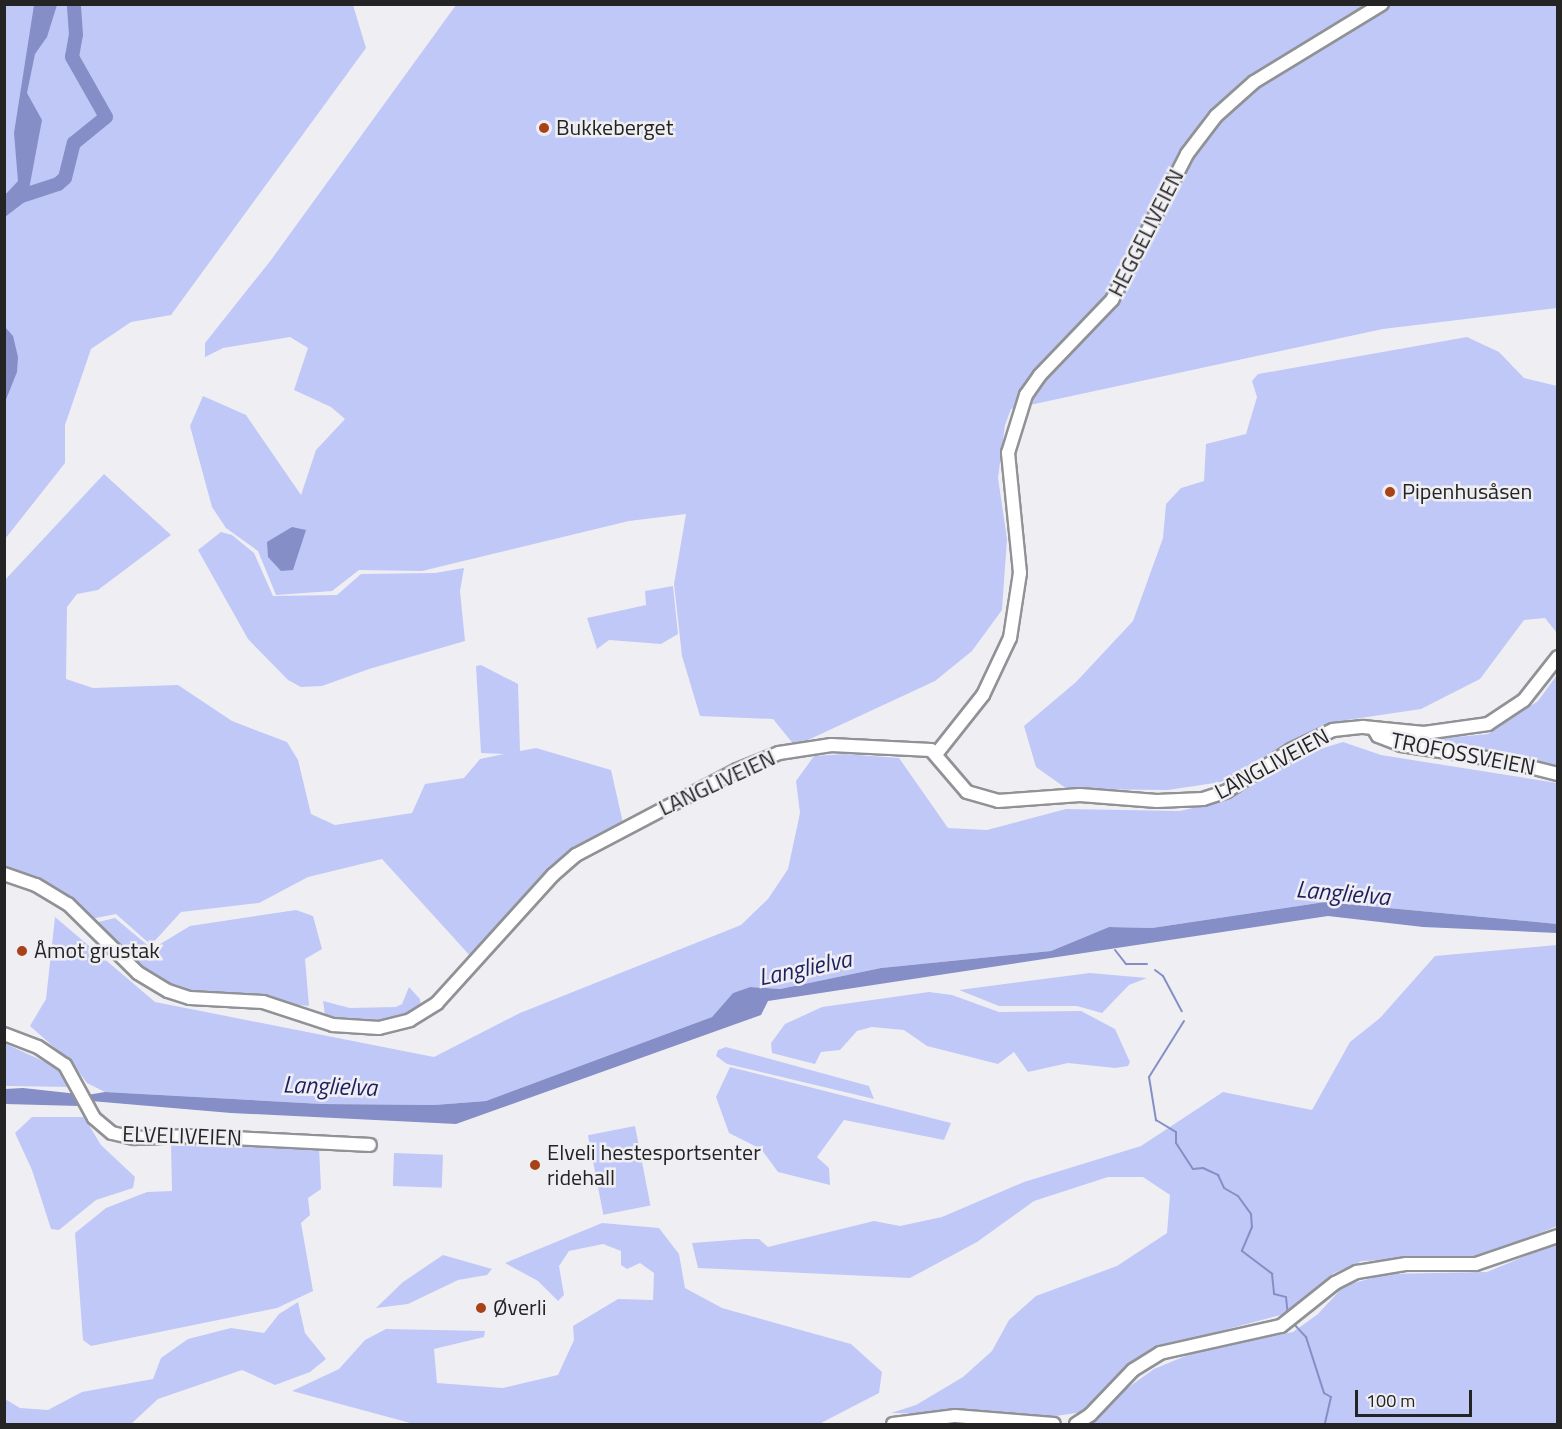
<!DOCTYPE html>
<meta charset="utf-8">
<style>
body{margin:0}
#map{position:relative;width:1562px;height:1429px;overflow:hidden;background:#efeff3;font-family:"Titillium Web",sans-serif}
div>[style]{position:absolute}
.green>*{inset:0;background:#c0c8f8;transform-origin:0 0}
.water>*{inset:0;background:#858ec6}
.stream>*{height:2px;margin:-1px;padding:0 1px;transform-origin:1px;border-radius:1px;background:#858ec6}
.river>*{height:14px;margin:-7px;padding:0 7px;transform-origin:7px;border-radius:7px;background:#858ec6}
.roads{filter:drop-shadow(2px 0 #919295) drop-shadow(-2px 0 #919295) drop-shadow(0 2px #919295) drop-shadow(0 -2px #919295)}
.minor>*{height:12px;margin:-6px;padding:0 6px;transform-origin:6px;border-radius:6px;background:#fff}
.dots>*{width:16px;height:16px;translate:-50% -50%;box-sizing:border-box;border:3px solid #efeff3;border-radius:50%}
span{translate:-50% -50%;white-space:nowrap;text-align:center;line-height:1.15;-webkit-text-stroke:5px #efeff3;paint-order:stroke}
.poi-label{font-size:22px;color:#242425}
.left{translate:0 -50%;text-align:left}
.street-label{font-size:22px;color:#242425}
.water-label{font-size:24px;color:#1f1e61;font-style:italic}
.frame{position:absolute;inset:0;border:6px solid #242425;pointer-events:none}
.scale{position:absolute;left:1355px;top:1390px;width:117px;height:27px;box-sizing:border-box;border:3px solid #242425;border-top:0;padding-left:8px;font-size:18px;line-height:21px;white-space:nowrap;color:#242425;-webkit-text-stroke:4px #efeff3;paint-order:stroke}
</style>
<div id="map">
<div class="green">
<div style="clip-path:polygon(5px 5px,353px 5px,366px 48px,171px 315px,131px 322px,91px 349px,65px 425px,65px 463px,5px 539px)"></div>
<div style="clip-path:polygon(456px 5px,1557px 5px,1557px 308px,1383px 329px,1011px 409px,1005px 425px,998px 478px,1007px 539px,1002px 610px,972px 651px,935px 681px,795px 746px,773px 719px,700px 716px,682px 656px,674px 584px,686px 514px,629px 521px,422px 571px,359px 570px,332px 591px,276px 595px,258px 551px,226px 528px,212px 507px,190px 426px,203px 396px,246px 415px,301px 495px,316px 450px,345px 419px,331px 407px,294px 390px,308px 348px,290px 337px,223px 348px,205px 357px,205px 343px,271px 260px)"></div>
<div style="clip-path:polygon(1467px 337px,1499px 352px,1524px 378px,1557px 386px,1557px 633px,1545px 618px,1524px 620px,1480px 679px,1421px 709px,1347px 720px,1277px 749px,1221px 782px,1168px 790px,1067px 789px,1036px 767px,1024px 726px,1076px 682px,1133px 621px,1163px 538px,1166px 504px,1181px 488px,1204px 481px,1206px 444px,1246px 434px,1257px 397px,1252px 381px,1258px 374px)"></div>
<div style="clip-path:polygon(104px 474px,171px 535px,98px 590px,77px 594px,67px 607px,66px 679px,93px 688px,178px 685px,232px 721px,287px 742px,298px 760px,311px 814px,335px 825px,412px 813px,425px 784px,464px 778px,480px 759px,504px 754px,481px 753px,476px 666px,481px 665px,518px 684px,520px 751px,536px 748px,611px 770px,623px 823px,565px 853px,473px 959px,382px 859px,308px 877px,259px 903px,181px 912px,151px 945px,116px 914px,91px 919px,59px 891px,5px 869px,4px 581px)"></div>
<div style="clip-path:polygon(221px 532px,232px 535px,254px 553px,273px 596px,337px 595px,361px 574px,435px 573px,464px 568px,460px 591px,465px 641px,369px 669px,322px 686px,301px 687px,288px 680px,248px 639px,198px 550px)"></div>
<div style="clip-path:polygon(673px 586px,678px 634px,661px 644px,609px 640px,597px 649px,587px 618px,646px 605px,645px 591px)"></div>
<div style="clip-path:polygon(1557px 675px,1557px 767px,1519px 758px,1417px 745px,1425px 740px,1488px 734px,1538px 701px)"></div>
<div style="clip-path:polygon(1343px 742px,1381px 755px,1557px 783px,1557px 924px,1325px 902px,1152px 928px,1109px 927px,1051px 951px,881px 968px,780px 989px,750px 987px,733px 993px,712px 1017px,486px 1101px,434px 1105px,322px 1104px,105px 1092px,87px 1083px,73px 1064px,30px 1026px,46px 999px,55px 917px,155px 1002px,434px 1057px,520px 1013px,741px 925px,768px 899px,788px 869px,800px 813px,796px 781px,814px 756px,845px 754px,899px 758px,948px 828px,987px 830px,1066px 809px,1180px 811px,1222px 801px,1304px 754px)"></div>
<div style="clip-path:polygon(296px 910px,313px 916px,322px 949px,305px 959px,309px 1006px,183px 992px,136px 965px,94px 923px,115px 918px,152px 949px,190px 926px)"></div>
<div style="clip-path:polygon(1557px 945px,1557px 1226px,1483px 1256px,1362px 1261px,1334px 1273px,1288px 1313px,1157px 1348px,1106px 1386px,1082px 1412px,1056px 1416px,891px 1413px,916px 1405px,963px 1377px,992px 1351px,1009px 1320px,1036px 1296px,1117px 1266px,1167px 1233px,1170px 1195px,1143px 1177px,1108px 1177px,1034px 1201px,977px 1242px,910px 1278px,698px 1268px,692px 1243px,745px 1239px,759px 1239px,768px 1247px,874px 1221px,900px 1226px,942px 1217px,1024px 1182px,1141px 1146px,1223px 1092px,1312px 1110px,1350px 1042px,1380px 1018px,1435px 956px)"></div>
<div style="clip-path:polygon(1090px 973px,1147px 978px,1129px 985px,1102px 1013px,1077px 1006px,999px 1006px,959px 990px)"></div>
<div style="clip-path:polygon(409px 987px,420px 999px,421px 1009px,382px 1024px,358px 1024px,325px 1015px,323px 1001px,350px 1008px,396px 1007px,402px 1004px)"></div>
<div style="clip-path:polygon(929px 992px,952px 995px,999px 1012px,1081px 1011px,1115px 1029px,1130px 1062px,1128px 1066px,1115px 1068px,1068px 1063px,1028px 1072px,1014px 1052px,998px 1064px,927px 1046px,904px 1030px,872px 1027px,857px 1031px,840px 1050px,821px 1052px,815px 1064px,772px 1053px,771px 1043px,785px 1024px,822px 1007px)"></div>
<div style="clip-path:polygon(4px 1043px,56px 1067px,72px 1087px,5px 1086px)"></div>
<div style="clip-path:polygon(726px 1047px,869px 1086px,874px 1099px,727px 1064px,716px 1056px,718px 1050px)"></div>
<div style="clip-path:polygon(730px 1067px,951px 1123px,944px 1140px,844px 1120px,817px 1157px,829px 1168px,830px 1185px,778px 1172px,761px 1149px,729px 1133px,716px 1097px)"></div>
<div style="clip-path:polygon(32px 1117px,84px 1117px,101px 1145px,135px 1177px,133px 1188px,96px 1200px,59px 1230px,51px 1229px,32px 1170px,15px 1133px)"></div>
<div style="left:635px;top:1126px;width:81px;height:48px;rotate:79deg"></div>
<div style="clip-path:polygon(180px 1140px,319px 1147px,321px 1189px,308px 1198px,310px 1215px,301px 1223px,313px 1291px,277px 1308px,91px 1346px,83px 1340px,75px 1233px,106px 1208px,147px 1192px,172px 1191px,171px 1143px)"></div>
<div style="left:394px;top:1153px;width:49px;height:33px;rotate:2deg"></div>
<div style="clip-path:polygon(602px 1223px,659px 1228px,679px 1254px,685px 1288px,722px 1308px,851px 1344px,882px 1372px,879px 1393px,819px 1424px,414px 1424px,292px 1391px,339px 1369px,365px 1340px,386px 1329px,485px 1331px,484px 1337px,434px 1349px,437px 1383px,503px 1388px,558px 1375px,574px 1340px,573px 1326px,618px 1299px,653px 1300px,654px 1273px,640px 1263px,627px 1269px,621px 1265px,621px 1251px,603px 1244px,569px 1251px,559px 1266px,564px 1295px,558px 1301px,538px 1281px,505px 1263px)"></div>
<div style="clip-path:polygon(1557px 1243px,1557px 1424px,1090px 1424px,1119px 1394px,1154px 1369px,1200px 1350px,1293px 1332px,1318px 1314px,1344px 1286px,1385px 1274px,1487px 1272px)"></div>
<div style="clip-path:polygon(443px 1255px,492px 1269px,487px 1275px,458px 1280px,408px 1304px,376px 1308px,403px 1282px)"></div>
<div style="clip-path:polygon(298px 1302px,305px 1333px,326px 1359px,310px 1372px,275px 1385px,242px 1370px,158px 1399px,131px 1424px,5px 1424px,5px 1399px,20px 1408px,48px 1410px,82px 1392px,153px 1379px,161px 1358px,188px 1339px,231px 1328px,264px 1333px,279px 1314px)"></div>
</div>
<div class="water">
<div style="clip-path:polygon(34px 5px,57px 5px,47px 37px,35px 54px,27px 93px,42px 120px,27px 200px,5px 217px,5px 195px,18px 181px,14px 133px)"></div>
<div style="clip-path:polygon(5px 327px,13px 336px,18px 357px,17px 372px,5px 402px)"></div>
<div style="clip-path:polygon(292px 527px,306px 530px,293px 570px,281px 571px,268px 557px,267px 542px)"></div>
<div style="clip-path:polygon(1325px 902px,1557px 924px,1557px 933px,1423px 927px,1328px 916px,768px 1001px,761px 1015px,456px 1124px,231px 1113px,91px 1101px,79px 1106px,5px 1104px,5px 1089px,23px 1088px,87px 1095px,105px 1092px,322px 1104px,434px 1105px,486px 1101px,712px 1017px,733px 993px,750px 987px,780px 989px,881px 968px,1051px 951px,1109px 927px,1152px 928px)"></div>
</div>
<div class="stream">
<div style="left:1115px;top:950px;width:18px;rotate:52deg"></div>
<div style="left:1126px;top:964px;width:21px"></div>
<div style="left:1155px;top:970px;width:10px;rotate:37deg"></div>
<div style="left:1163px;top:976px;width:40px;rotate:62deg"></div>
<div style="left:1184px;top:1021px;width:66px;rotate:122deg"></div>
<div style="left:1149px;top:1077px;width:44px;rotate:80.8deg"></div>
<div style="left:1156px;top:1120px;width:23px;rotate:31deg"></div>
<div style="left:1176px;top:1132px;width:11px;rotate:90deg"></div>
<div style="left:1176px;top:1143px;width:31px;rotate:57deg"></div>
<div style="left:1193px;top:1169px;width:10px;rotate:-6deg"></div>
<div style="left:1203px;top:1168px;width:17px;rotate:25deg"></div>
<div style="left:1218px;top:1175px;width:14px;rotate:65deg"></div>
<div style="left:1224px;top:1188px;width:16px;rotate:30deg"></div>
<div style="left:1238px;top:1196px;width:22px;rotate:54deg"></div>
<div style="left:1251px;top:1214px;width:13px;rotate:86deg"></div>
<div style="left:1252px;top:1227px;width:26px;rotate:113deg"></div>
<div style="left:1242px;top:1251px;width:38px;rotate:37deg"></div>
<div style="left:1272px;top:1274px;width:20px;rotate:84deg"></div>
<div style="left:1274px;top:1294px;width:12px;rotate:14deg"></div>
<div style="left:1286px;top:1297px;width:18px;rotate:84deg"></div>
<div style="left:1292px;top:1322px;width:21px;rotate:47deg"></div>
<div style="left:1306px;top:1337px;width:59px;rotate:72.2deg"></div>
<div style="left:1324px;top:1393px;width:8px;rotate:30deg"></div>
<div style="left:1331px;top:1397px;width:28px;rotate:103deg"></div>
</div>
<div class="river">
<div style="left:9px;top:200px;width:52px;rotate:-18.1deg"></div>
<div style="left:58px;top:184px;width:9px;rotate:-41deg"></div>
<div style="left:65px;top:178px;width:36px;rotate:-76deg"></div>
<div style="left:74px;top:143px;width:41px;rotate:-39.1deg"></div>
<div style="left:106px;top:117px;width:69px;rotate:-119.5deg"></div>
<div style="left:72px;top:57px;width:22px;rotate:-80deg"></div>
<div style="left:76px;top:35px;width:31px;rotate:-94deg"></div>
</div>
<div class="roads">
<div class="minor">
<div style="left:1373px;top:728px;width:9px;rotate:58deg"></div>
<div style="left:1378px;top:736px;width:25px;rotate:21deg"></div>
<div style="left:1401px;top:745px;width:106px;rotate:8.7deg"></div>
<div style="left:1506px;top:761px;width:54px;rotate:14deg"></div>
<div style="left:937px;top:753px;width:74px;rotate:-51.6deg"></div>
<div style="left:983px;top:695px;width:63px;rotate:-64.7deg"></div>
<div style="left:1010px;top:638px;width:66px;rotate:-81.3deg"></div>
<div style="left:1020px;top:573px;width:121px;rotate:-95.7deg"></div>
<div style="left:1008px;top:453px;width:61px;rotate:-72.8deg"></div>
<div style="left:1026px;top:395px;width:24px;rotate:-55deg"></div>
<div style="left:1040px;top:375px;width:104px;rotate:-46.2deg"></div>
<div style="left:1112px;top:300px;width:164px;rotate:-62.8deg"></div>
<div style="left:1187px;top:154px;width:48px;rotate:-52.7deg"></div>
<div style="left:1216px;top:116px;width:51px;rotate:-41.8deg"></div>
<div style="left:1254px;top:82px;width:150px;rotate:-31.4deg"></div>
<div style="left:4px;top:874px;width:34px;rotate:19deg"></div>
<div style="left:36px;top:885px;width:37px;rotate:31deg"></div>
<div style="left:68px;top:904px;width:98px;rotate:44.6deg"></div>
<div style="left:138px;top:973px;width:35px;rotate:31deg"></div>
<div style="left:168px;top:991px;width:23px;rotate:18deg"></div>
<div style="left:190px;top:998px;width:73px;rotate:3.1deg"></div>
<div style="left:263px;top:1002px;width:74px;rotate:18.2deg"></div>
<div style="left:333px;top:1025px;width:46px;rotate:3.7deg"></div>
<div style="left:379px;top:1028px;width:32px;rotate:-14deg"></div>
<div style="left:410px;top:1020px;width:32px;rotate:-32deg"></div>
<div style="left:437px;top:1003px;width:173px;rotate:-47.8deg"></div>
<div style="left:553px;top:875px;width:30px;rotate:-41deg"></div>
<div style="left:576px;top:855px;width:182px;rotate:-27.8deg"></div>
<div style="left:737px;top:770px;width:45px;rotate:-22deg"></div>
<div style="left:779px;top:753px;width:53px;rotate:-8.7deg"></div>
<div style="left:831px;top:745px;width:100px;rotate:2.9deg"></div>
<div style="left:931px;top:750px;width:55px;rotate:49.4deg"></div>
<div style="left:967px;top:792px;width:32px;rotate:16deg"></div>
<div style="left:998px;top:801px;width:82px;rotate:-4.2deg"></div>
<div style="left:1080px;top:795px;width:77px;rotate:4.5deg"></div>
<div style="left:1157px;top:801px;width:46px;rotate:-2.5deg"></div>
<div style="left:1203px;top:799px;width:25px;rotate:-18deg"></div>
<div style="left:1227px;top:791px;width:76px;rotate:-32.6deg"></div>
<div style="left:1291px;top:750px;width:47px;rotate:-25.5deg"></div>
<div style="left:1333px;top:730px;width:30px;rotate:-6deg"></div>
<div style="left:1363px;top:727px;width:61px;rotate:5.6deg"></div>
<div style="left:1424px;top:733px;width:65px;rotate:-8deg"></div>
<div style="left:1488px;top:724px;width:43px;rotate:-33.7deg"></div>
<div style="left:1524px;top:700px;width:55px;rotate:-51.7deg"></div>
<div style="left:4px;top:1034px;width:36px;rotate:21deg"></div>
<div style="left:38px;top:1047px;width:32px;rotate:34deg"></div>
<div style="left:65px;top:1065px;width:60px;rotate:61.3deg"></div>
<div style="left:94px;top:1118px;width:23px;rotate:40deg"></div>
<div style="left:112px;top:1133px;width:23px;rotate:13deg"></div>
<div style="left:134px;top:1138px;width:60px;rotate:-1.9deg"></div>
<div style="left:194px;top:1136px;width:176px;rotate:2.9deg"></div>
<div style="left:893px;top:1424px;width:63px;rotate:-7.4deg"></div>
<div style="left:955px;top:1416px;width:99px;rotate:4.6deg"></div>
<div style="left:1076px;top:1424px;width:17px;rotate:-33deg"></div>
<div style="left:1090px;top:1415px;width:62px;rotate:-46.3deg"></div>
<div style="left:1133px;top:1370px;width:32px;rotate:-32deg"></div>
<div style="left:1160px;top:1353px;width:124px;rotate:-12.6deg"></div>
<div style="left:1281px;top:1326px;width:69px;rotate:-38.5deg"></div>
<div style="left:1335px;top:1283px;width:25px;rotate:-27deg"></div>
<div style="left:1357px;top:1272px;width:50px;rotate:-9.3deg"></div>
<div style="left:1406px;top:1264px;width:70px"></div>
<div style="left:1476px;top:1264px;width:87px;rotate:-18.9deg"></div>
</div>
</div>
<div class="dots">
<div style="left:544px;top:128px;background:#a84218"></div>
<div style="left:1390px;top:492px;background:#a84218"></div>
<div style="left:22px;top:951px;background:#a84218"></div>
<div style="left:535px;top:1165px;background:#a84218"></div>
<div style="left:481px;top:1308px;background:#a84218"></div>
</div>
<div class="poi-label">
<span class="left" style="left:556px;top:128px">Bukkeberget</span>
<span class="left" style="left:1402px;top:492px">Pipenhusåsen</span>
<span class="left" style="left:34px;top:951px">Åmot grustak</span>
<span class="left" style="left:547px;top:1165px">Elveli hestesportsenter<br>ridehall</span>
<span class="left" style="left:493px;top:1308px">Øverli</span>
</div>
<div class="street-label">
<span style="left:1146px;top:233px;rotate:-63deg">HEGGELIVEIEN</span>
<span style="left:1463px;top:754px;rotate:11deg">TROFOSSVEIEN</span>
<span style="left:1272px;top:764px;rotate:-28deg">LANGLIVEIEN</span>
<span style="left:717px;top:783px;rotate:-25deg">LANGLIVEIEN</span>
<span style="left:182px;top:1136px;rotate:2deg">ELVELIVEIEN</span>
</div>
<div class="water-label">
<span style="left:1343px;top:893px;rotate:5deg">Langlielva</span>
<span style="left:805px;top:968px;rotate:-12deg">Langlielva</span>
<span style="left:330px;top:1086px;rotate:2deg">Langlielva</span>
</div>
<div class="frame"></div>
<div class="scale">100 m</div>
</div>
